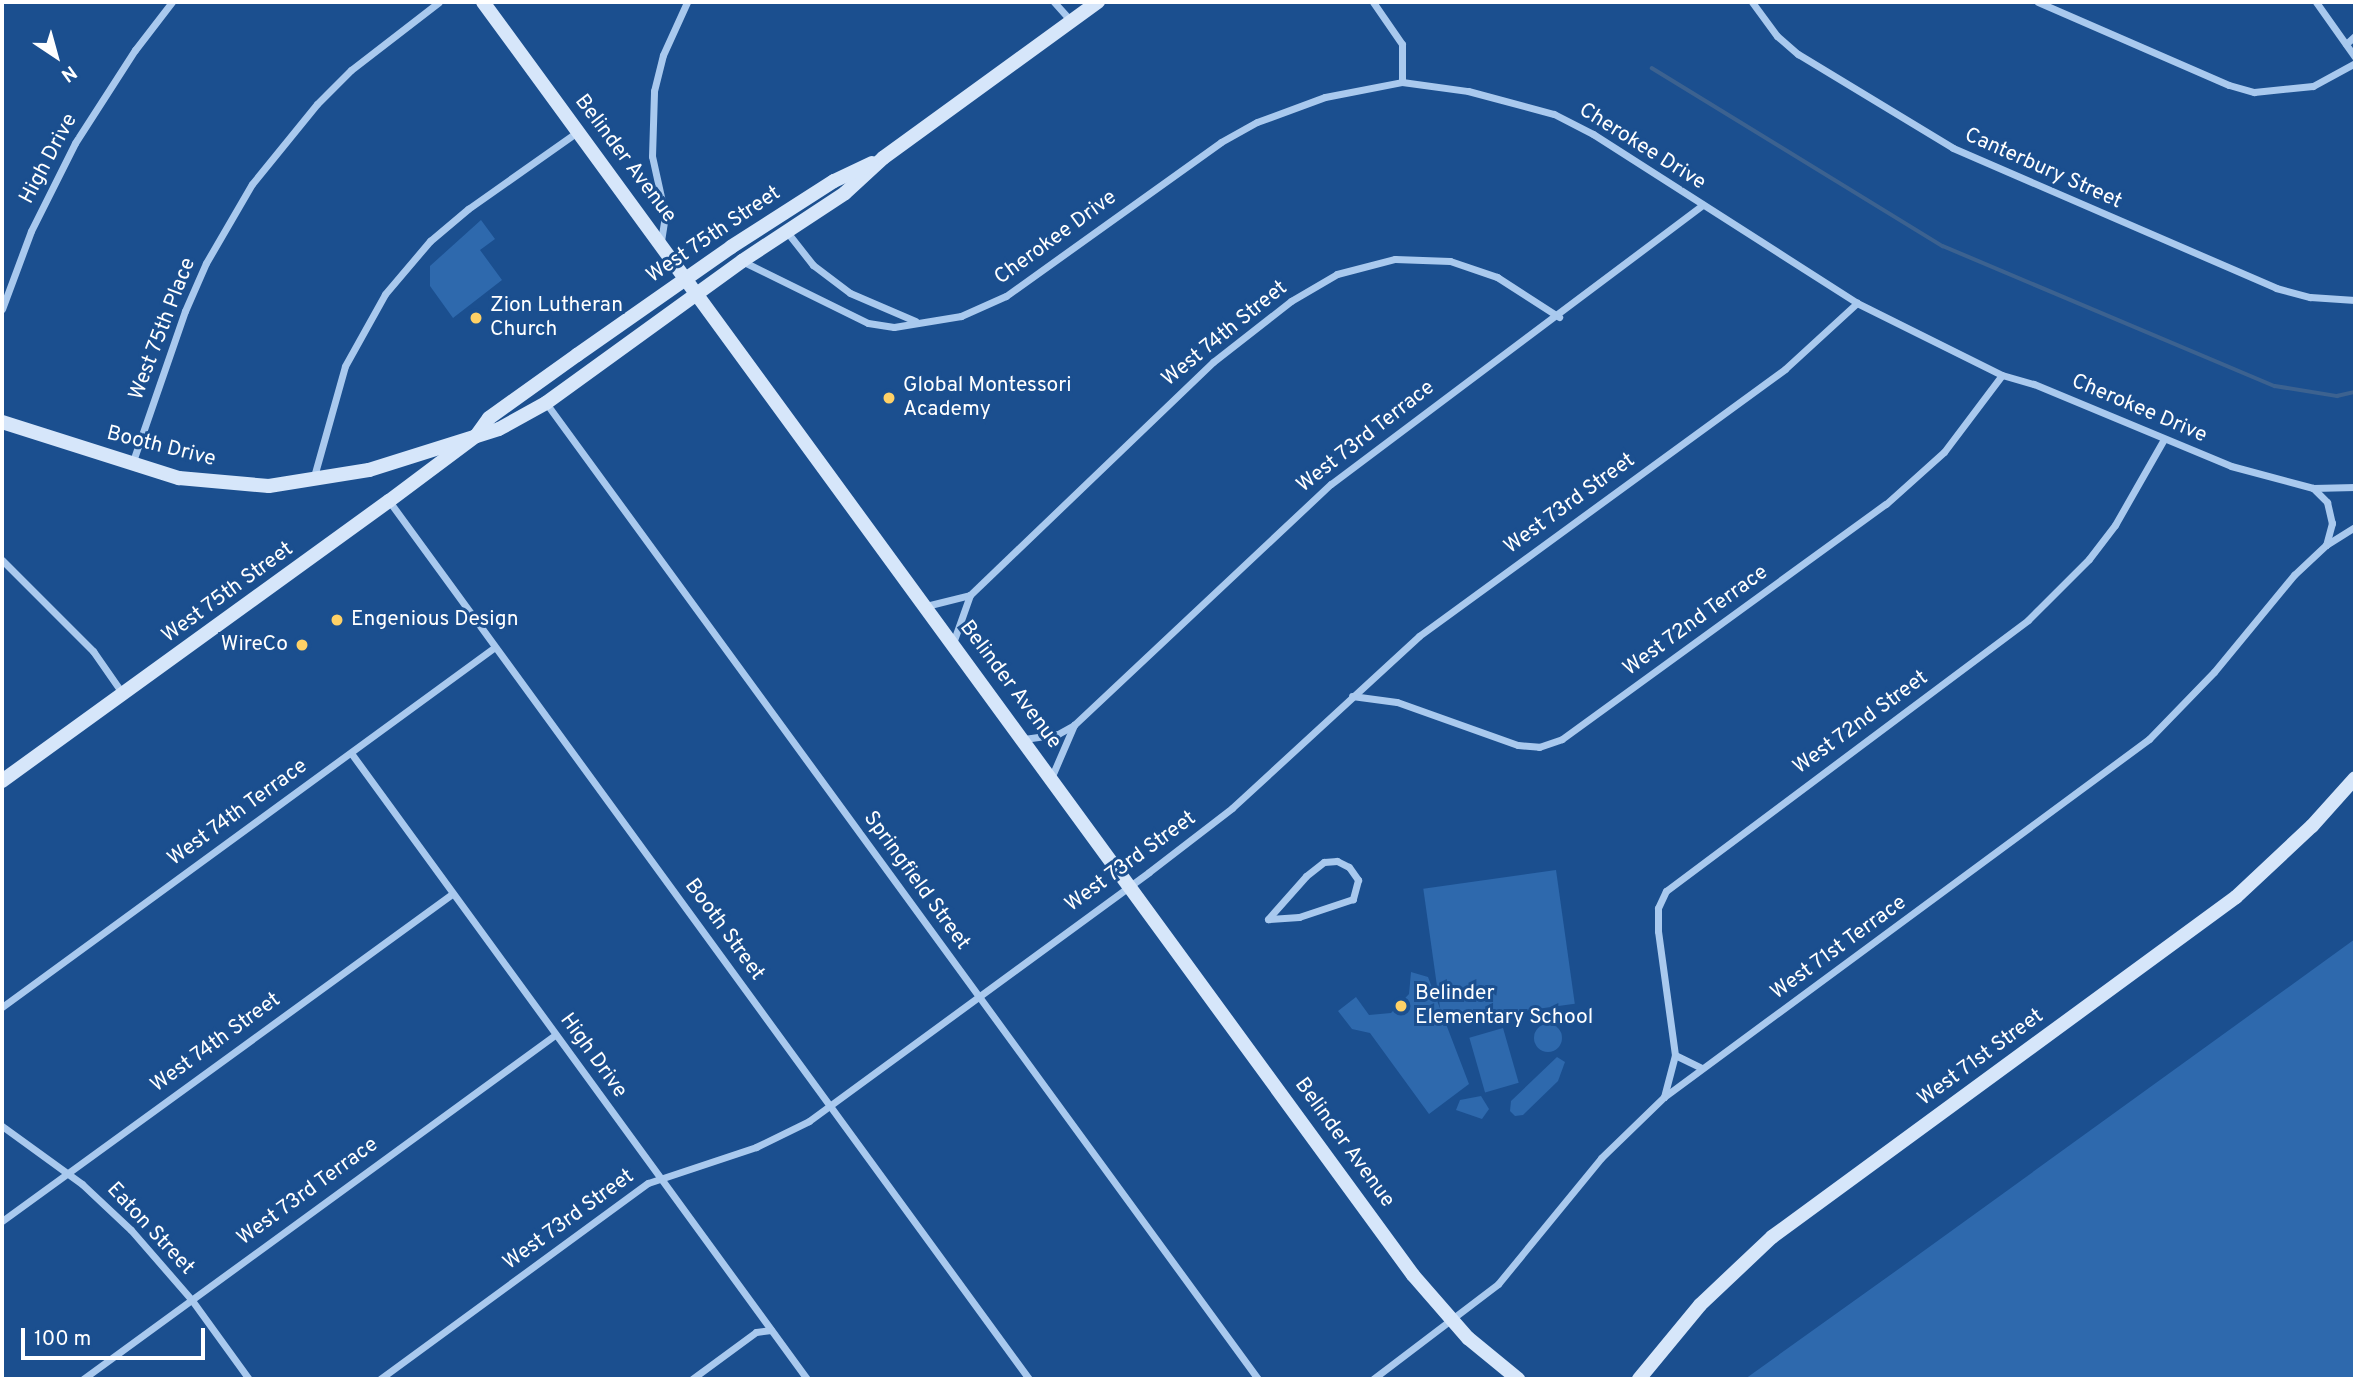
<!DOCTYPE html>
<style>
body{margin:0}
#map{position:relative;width:2357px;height:1381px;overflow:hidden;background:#1b4f8f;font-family:Overpass,sans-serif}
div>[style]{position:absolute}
.green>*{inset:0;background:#2e69ad;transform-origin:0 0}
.round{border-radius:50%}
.stream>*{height:3.5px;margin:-1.75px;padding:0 1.75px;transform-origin:1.75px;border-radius:1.75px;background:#3c6290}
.street>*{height:7px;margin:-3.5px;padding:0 3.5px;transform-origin:3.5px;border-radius:3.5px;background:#a9c9ee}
.secondary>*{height:14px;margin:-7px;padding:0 7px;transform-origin:7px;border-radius:7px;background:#d6e6fa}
.dots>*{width:19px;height:19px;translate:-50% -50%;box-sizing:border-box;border:4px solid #1b4f8f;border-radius:50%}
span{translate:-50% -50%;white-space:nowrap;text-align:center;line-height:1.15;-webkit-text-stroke:6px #1b4f8f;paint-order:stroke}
.street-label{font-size:21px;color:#fff}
.poi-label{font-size:21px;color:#fff}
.left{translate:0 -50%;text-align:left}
.right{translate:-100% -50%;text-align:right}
.frame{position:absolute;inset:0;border:4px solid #fff;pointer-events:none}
.north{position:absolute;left:21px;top:21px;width:70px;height:70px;-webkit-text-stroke:5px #1b4f8f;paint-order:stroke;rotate:144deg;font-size:19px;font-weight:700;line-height:28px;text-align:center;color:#fff}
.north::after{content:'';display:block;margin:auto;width:24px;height:32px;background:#fff;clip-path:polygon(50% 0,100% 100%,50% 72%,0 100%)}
.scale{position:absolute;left:21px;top:1328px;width:184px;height:32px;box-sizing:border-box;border:4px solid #fff;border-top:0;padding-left:9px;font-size:21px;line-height:24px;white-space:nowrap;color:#fff;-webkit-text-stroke:5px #1b4f8f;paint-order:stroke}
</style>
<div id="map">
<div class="green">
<div style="clip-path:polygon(481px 220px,495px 239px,480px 250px,502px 280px,453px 318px,430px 286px,430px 266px)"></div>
<div style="left:1556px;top:870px;width:135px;height:134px;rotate:82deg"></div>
<div style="clip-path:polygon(2355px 939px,2355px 1379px,1745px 1379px,1907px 1263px)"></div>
<div style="clip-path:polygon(1411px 972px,1428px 977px,1469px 1084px,1429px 1114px,1370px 1033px,1352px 1029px,1338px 1011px,1356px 997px,1369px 1015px,1391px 1013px,1409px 994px)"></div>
<div class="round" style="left:1534px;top:1024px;width:28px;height:28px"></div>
<div style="left:1503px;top:1028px;width:57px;height:35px;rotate:74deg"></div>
<div style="clip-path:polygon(1557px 1057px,1565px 1062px,1558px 1081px,1523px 1115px,1515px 1116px,1510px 1111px,1511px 1101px)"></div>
<div style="clip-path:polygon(1481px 1096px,1489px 1109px,1482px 1119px,1456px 1110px,1460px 1100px)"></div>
</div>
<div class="stream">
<div style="left:1652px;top:68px;width:341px;rotate:31.5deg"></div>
<div style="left:1943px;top:246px;width:360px;rotate:22.9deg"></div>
<div style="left:2275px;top:386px;width:63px;rotate:9.2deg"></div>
<div style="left:2337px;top:396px;width:18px;rotate:-13deg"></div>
</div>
<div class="street">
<div style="left:1054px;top:2px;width:25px;rotate:48deg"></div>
<div style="left:1373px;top:2px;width:51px;rotate:55.4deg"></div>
<div style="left:1402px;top:44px;width:38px;rotate:90deg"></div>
<div style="left:1752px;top:2px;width:42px;rotate:53.7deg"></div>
<div style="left:1777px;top:36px;width:28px;rotate:41deg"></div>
<div style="left:1798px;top:54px;width:181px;rotate:31.2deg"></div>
<div style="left:1953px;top:148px;width:352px;rotate:23.4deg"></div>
<div style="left:2276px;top:288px;width:35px;rotate:15deg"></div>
<div style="left:2310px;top:297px;width:45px;rotate:3.8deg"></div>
<div style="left:2038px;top:2px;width:208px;rotate:23.5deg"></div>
<div style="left:2229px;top:85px;width:26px;rotate:16deg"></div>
<div style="left:2254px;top:92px;width:59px;rotate:-5.8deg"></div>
<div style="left:2313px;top:86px;width:48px;rotate:-28.7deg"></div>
<div style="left:2316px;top:2px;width:67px;rotate:54.7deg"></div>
<div style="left:2346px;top:44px;width:12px;rotate:-42deg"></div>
<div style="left:787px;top:232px;width:42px;rotate:51.8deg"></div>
<div style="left:813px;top:265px;width:46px;rotate:37.1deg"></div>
<div style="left:850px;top:293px;width:71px;rotate:23.3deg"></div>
<div style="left:661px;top:241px;width:26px;rotate:-81deg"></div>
<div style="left:665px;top:215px;width:60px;rotate:-102.4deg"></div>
<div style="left:652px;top:156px;width:65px;rotate:-88.2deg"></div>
<div style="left:654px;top:91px;width:37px;rotate:-76deg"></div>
<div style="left:663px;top:55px;width:58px;rotate:-65.6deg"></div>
<div style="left:742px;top:261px;width:140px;rotate:26.2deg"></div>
<div style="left:868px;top:323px;width:26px;rotate:9deg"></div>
<div style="left:894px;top:327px;width:68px;rotate:-9.3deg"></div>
<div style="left:961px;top:316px;width:49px;rotate:-24deg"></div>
<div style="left:1006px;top:296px;width:264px;rotate:-35.6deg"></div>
<div style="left:1221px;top:142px;width:41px;rotate:-29.1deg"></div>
<div style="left:1257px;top:122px;width:72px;rotate:-20.2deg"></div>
<div style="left:1325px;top:97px;width:78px;rotate:-11deg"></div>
<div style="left:1402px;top:82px;width:67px;rotate:7.8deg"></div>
<div style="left:1468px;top:91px;width:89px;rotate:15deg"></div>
<div style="left:1554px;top:114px;width:44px;rotate:27.1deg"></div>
<div style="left:1593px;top:134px;width:313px;rotate:32.6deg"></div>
<div style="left:1857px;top:303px;width:162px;rotate:26.4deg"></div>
<div style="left:2002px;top:375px;width:33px;rotate:16deg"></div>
<div style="left:2034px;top:384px;width:213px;rotate:22.6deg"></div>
<div style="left:2231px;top:466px;width:85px;rotate:15deg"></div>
<div style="left:2313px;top:488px;width:42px;rotate:-1.4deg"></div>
<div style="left:2px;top:309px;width:83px;rotate:-69.6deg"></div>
<div style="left:31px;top:231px;width:98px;rotate:-63.4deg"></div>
<div style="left:75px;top:143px;width:111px;rotate:-57.2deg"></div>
<div style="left:135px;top:50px;width:61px;rotate:-52.4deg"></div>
<div style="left:546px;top:403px;width:1208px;rotate:53.89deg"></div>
<div style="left:132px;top:464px;width:162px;rotate:-70.9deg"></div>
<div style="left:185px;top:311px;width:52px;rotate:-66.4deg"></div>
<div style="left:206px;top:263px;width:91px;rotate:-59.8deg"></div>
<div style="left:252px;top:184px;width:103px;rotate:-50.9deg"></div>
<div style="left:317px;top:104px;width:48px;rotate:-45deg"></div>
<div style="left:351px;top:70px;width:111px;rotate:-37.7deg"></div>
<div style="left:313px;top:480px;width:118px;rotate:-74.3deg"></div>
<div style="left:345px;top:366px;width:82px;rotate:-60.9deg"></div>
<div style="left:385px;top:294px;width:70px;rotate:-49.7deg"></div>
<div style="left:430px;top:241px;width:50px;rotate:-40.1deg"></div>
<div style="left:468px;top:209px;width:133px;rotate:-35.2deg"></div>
<div style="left:2313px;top:488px;width:20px;rotate:45deg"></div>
<div style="left:2327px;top:502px;width:22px;rotate:77deg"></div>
<div style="left:2332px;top:523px;width:23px;rotate:105deg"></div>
<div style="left:389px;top:501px;width:1087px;rotate:53.91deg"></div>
<div style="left:2px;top:560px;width:129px;rotate:45deg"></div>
<div style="left:93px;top:651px;width:52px;rotate:55.1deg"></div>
<div style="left:926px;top:606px;width:45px;rotate:-14deg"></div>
<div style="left:970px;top:595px;width:337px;rotate:-43.8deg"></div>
<div style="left:1213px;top:362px;width:99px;rotate:-38deg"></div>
<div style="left:1291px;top:301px;width:53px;rotate:-30.4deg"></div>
<div style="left:1337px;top:274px;width:60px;rotate:-14.5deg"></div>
<div style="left:1395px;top:259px;width:55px;rotate:2.1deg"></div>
<div style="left:1450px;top:261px;width:50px;rotate:18.8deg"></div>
<div style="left:1497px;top:277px;width:74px;rotate:32.8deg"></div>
<div style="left:953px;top:643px;width:51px;rotate:-70.5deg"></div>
<div style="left:1352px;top:696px;width:45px;rotate:7.6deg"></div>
<div style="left:1397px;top:702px;width:128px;rotate:19.6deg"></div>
<div style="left:1518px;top:745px;width:21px;rotate:5deg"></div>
<div style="left:1539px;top:747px;width:24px;rotate:-19deg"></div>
<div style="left:1562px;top:739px;width:400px;rotate:-36deg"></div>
<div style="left:1886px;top:504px;width:78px;rotate:-41.9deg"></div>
<div style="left:1944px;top:452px;width:96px;rotate:-53deg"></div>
<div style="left:1024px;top:739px;width:34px;rotate:-8deg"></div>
<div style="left:1058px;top:734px;width:18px;rotate:-29deg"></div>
<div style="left:1074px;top:725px;width:352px;rotate:-43.2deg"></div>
<div style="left:1331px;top:484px;width:465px;rotate:-36.9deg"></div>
<div style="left:351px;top:753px;width:774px;rotate:53.93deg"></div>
<div style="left:1052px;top:776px;width:56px;rotate:-66.7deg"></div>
<div style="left:1337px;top:861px;width:13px;rotate:27deg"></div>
<div style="left:1349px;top:867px;width:16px;rotate:55deg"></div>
<div style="left:1358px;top:880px;width:20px;rotate:105deg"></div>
<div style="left:1353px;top:899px;width:57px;rotate:161.6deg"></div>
<div style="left:1299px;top:917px;width:31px;rotate:176deg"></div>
<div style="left:1268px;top:919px;width:57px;rotate:-48.5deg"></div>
<div style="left:1306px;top:876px;width:23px;rotate:-38deg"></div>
<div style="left:1324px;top:862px;width:13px;rotate:-4deg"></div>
<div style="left:2px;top:1007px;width:610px;rotate:-36.14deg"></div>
<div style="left:1675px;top:1055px;width:30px;rotate:26deg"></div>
<div style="left:1664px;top:1097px;width:43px;rotate:-75.3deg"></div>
<div style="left:1675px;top:1055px;width:125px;rotate:-97.8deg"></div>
<div style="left:1658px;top:931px;width:23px;rotate:-90deg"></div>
<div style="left:1658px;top:908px;width:19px;rotate:-65deg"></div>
<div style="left:1666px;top:891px;width:452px;rotate:-36.8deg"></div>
<div style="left:2028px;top:620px;width:86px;rotate:-45deg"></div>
<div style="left:2089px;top:559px;width:43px;rotate:-52.6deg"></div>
<div style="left:2115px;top:525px;width:99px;rotate:-60.3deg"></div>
<div style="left:2px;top:1126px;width:99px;rotate:35.9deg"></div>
<div style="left:82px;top:1184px;width:67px;rotate:43.2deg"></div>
<div style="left:131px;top:1230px;width:91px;rotate:49deg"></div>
<div style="left:191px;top:1299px;width:99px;rotate:54.1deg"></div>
<div style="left:2px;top:1221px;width:556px;rotate:-36deg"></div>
<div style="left:83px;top:1379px;width:584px;rotate:-36.09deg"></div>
<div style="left:380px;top:1379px;width:332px;rotate:-36.2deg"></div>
<div style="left:648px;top:1183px;width:114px;rotate:-18.4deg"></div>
<div style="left:756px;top:1147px;width:59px;rotate:-26.1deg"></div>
<div style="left:809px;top:1121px;width:421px;rotate:-36.2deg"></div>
<div style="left:1149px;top:872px;width:105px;rotate:-37.6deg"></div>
<div style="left:1232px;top:808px;width:254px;rotate:-42.6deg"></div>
<div style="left:1419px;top:636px;width:453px;rotate:-36.1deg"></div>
<div style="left:1785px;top:369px;width:98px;rotate:-42.5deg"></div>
<div style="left:692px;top:1379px;width:79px;rotate:-36.3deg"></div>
<div style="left:756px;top:1332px;width:15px;rotate:-8deg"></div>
<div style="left:1373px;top:1379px;width:157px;rotate:-37.2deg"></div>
<div style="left:1498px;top:1284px;width:163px;rotate:-50.7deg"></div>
<div style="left:1601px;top:1158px;width:88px;rotate:-44.1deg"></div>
<div style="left:1664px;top:1097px;width:603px;rotate:-36.43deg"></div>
<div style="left:2149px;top:739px;width:93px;rotate:-45.9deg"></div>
<div style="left:2214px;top:672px;width:126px;rotate:-50.5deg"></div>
<div style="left:2294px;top:575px;width:44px;rotate:-43.2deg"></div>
<div style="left:2326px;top:545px;width:34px;rotate:-32deg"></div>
</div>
<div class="secondary">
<div style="left:483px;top:2px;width:1577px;rotate:53.85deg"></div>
<div style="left:1413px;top:1275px;width:84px;rotate:48.9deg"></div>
<div style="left:1468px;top:1338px;width:65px;rotate:39.4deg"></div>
<div style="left:2px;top:422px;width:186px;rotate:17.6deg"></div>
<div style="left:179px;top:478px;width:90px;rotate:5.1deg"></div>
<div style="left:269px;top:486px;width:101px;rotate:-9.1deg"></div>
<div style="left:369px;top:470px;width:136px;rotate:-17.5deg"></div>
<div style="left:499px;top:429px;width:54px;rotate:-29deg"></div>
<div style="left:546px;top:403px;width:242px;rotate:-35.9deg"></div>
<div style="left:742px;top:261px;width:123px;rotate:-33.4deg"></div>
<div style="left:845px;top:193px;width:52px;rotate:-42.6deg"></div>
<div style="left:883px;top:158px;width:266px;rotate:-36deg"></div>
<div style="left:2px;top:781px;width:478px;rotate:-35.9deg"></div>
<div style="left:389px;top:501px;width:109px;rotate:-36.8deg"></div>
<div style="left:476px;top:436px;width:22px;rotate:-54deg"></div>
<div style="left:489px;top:418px;width:108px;rotate:-35.6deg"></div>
<div style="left:577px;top:355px;width:188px;rotate:-35deg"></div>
<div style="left:731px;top:247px;width:122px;rotate:-32.7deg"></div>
<div style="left:834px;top:181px;width:42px;rotate:-25.3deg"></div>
<div style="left:1639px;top:1379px;width:96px;rotate:-50.5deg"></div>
<div style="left:1700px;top:1305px;width:99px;rotate:-43.4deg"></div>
<div style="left:1772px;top:1237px;width:575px;rotate:-36.23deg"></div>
<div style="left:2236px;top:897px;width:104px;rotate:-43.1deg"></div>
<div style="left:2312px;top:826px;width:64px;rotate:-48.1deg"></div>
</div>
<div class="dots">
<div style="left:476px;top:318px;background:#ffd166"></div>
<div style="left:889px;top:398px;background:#ffd166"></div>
<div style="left:337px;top:620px;background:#ffd166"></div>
<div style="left:302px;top:645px;background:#ffd166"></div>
<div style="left:1401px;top:1006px;background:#ffd166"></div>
</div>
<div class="street-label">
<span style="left:1642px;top:147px;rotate:32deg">Cherokee Drive</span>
<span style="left:49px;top:159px;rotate:-62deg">High Drive</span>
<span style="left:625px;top:159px;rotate:53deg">Belinder Avenue</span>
<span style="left:2043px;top:169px;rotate:24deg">Canterbury Street</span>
<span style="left:714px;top:235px;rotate:-34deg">West 75th Street</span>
<span style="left:1056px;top:238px;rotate:-36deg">Cherokee Drive</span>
<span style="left:163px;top:329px;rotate:-69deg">West 75th Place</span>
<span style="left:1225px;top:334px;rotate:-39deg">West 74th Street</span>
<span style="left:2139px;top:409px;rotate:23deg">Cherokee Drive</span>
<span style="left:1366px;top:437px;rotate:-38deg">West 73rd Terrace</span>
<span style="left:161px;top:447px;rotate:14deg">Booth Drive</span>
<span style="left:1570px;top:504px;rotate:-36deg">West 73rd Street</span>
<span style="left:228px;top:593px;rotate:-36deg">West 75th Street</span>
<span style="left:1696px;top:621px;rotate:-36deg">West 72nd Terrace</span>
<span style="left:1010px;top:685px;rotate:53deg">Belinder Avenue</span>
<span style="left:1861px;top:723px;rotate:-36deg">West 72nd Street</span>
<span style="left:238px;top:813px;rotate:-36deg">West 74th Terrace</span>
<span style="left:1131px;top:862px;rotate:-36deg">West 73rd Street</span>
<span style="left:916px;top:881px;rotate:54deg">Springfield Street</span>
<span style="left:724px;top:930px;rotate:54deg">Booth Street</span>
<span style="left:1839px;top:948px;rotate:-36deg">West 71st Terrace</span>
<span style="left:216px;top:1043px;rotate:-36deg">West 74th Street</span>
<span style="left:593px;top:1056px;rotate:54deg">High Drive</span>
<span style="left:1981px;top:1058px;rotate:-36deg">West 71st Street</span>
<span style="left:1344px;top:1143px;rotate:54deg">Belinder Avenue</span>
<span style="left:308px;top:1192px;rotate:-36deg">West 73rd Terrace</span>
<span style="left:569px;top:1220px;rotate:-36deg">West 73rd Street</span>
<span style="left:150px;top:1229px;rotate:47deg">Eaton Street</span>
</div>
<div class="poi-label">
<span class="left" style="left:490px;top:318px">Zion Lutheran<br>Church</span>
<span class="left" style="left:903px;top:398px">Global Montessori<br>Academy</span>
<span class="left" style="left:351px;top:620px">Engenious Design</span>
<span class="right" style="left:288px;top:645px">WireCo</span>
<span class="left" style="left:1415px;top:1006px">Belinder<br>Elementary School</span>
</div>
<div class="frame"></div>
<div class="north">N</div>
<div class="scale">100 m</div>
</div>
